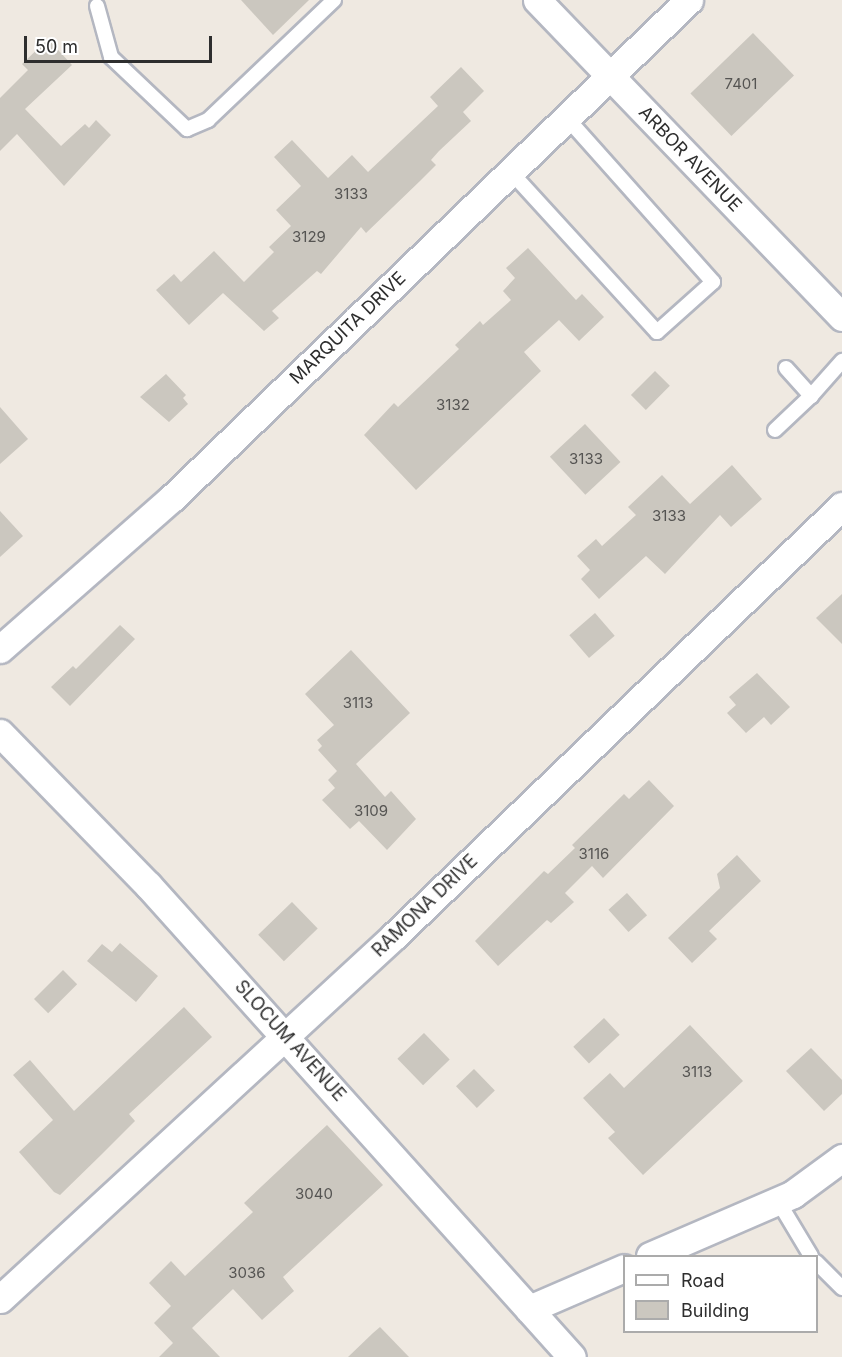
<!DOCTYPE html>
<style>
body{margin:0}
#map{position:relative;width:842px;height:1357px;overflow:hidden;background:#efe9e1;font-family:Inter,sans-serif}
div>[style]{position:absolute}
.building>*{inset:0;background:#cbc7bf;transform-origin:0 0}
.roads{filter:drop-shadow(2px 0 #b4b7c1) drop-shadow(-2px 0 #b4b7c1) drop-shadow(0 2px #b4b7c1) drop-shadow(0 -2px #b4b7c1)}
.lane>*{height:14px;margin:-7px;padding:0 7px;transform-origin:7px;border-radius:7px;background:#fff}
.street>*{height:27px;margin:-13.5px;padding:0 13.5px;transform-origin:13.5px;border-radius:13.5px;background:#fff}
span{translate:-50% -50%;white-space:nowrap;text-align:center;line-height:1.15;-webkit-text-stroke:4.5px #fff;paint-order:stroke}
.number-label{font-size:15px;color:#555452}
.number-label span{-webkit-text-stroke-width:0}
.street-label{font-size:18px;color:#2e2e2e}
.legend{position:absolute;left:623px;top:1255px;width:195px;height:78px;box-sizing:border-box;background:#fff;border:2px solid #ababab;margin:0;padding:8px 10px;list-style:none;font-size:18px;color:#2e2e2e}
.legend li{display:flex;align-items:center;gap:12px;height:30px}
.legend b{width:30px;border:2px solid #ababab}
.scale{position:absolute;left:24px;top:36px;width:188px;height:27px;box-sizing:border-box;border:3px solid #2e2e2e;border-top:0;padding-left:8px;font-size:18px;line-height:21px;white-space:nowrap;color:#2e2e2e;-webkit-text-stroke:4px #fff;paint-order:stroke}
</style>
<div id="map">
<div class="building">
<div style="clip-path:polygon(241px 0,309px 0,273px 35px)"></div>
<div style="left:753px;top:33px;width:59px;height:87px;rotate:46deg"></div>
<div style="clip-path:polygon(48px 39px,72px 65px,25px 109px,61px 146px,85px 124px,89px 128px,96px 120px,111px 135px,64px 186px,17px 134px,0 151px,0 98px,28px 70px,22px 64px)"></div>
<div style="clip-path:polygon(461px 67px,484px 91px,463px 112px,471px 121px,439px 151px,431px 160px,436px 165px,420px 181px,366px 233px,361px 227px,321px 274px,317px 271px,272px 311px,279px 318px,264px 331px,223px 293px,189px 325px,156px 290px,174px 274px,181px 282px,214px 251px,244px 282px,274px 252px,269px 247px,291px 226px,276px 210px,301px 186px,274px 157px,292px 140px,328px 178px,352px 155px,368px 172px,438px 106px,430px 97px)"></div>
<div style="clip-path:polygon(528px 248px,576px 300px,582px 294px,604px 317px,579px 341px,559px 320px,524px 352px,541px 371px,416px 490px,364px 435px,394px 403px,398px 407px,459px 349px,455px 345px,480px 321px,483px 325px,511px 300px,503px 291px,515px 278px,506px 268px)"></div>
<div style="left:655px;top:371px;width:21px;height:34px;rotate:45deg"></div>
<div style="clip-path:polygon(166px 374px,186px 395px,183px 398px,188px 404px,169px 422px,140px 397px)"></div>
<div style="clip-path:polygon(0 407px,28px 439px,0 464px)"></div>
<div style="left:585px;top:424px;width:52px;height:48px;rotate:47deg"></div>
<div style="clip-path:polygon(732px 465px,762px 499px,731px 527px,720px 515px,665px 574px,646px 556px,599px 599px,581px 579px,590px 570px,577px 556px,596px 539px,602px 546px,636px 515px,628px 507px,662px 475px,690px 504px)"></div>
<div style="clip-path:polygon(0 511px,23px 536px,0 557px)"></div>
<div style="clip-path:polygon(842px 594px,842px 644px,816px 618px)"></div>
<div style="left:595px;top:613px;width:30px;height:34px;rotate:49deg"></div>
<div style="clip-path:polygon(120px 625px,135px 639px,70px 706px,51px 687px,73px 666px,76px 669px)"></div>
<div style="clip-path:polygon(351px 650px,410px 713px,356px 764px,385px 797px,391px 791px,416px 819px,387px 850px,359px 821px,350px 829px,322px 800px,335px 788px,328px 780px,337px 771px,318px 750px,322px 746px,317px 740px,334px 725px,305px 694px)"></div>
<div style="clip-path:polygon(757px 673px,790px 707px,771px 725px,764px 717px,746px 733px,727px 713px,736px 705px,729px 697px)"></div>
<div style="clip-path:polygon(649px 780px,674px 806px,603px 878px,592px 866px,565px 893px,574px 902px,551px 923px,547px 920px,498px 966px,475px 941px,544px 871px,548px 874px,575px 848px,572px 845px,624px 794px,629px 799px)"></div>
<div style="clip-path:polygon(737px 855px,761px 881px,709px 931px,717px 939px,692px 963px,668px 938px,720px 888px,717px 874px)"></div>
<div style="left:627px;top:893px;width:30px;height:25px;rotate:48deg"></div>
<div style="left:292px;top:902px;width:37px;height:47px;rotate:46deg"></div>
<div style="clip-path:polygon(120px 943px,158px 976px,136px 1002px,87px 961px,102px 944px,112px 952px)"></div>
<div style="left:63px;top:970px;width:20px;height:41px;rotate:45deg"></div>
<div style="clip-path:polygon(184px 1007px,212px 1037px,129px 1114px,135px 1121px,101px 1155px,60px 1195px,54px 1192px,19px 1152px,53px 1120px,13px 1075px,30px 1060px,74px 1111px)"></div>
<div style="left:604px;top:1018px;width:23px;height:42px;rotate:47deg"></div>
<div style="clip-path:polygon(690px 1025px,743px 1081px,643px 1175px,608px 1138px,615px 1132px,583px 1098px,610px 1073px,624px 1088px)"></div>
<div style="left:424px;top:1033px;width:37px;height:37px;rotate:46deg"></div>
<div style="clip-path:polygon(811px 1048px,842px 1080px,842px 1094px,824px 1111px,786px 1071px)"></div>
<div style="left:474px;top:1069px;width:30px;height:25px;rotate:46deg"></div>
<div style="clip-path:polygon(327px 1125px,383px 1185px,283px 1277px,294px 1291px,262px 1320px,233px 1289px,192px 1328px,220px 1357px,159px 1357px,173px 1343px,154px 1323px,171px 1306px,149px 1283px,171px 1261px,185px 1276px,253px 1212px,244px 1203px)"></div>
<div style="clip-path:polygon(380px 1327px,409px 1357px,348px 1357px,373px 1333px)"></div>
</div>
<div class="roads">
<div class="lane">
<div style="left:97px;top:6px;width:53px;rotate:74.6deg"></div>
<div style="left:111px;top:57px;width:105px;rotate:43.5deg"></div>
<div style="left:187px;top:129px;width:23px;rotate:-23deg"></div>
<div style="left:208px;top:120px;width:174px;rotate:-43.6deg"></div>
<div style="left:510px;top:171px;width:218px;rotate:47.6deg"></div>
<div style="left:657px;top:332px;width:75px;rotate:-41.8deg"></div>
<div style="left:713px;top:282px;width:221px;rotate:-131.7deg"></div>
<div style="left:786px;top:368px;width:38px;rotate:48deg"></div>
<div style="left:811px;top:396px;width:47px;rotate:-48.5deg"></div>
<div style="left:775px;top:430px;width:50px;rotate:-43.4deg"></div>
<div style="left:778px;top:1201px;width:64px;rotate:59deg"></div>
<div style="left:816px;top:1262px;width:37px;rotate:45deg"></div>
</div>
<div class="street">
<div style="left:537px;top:0;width:440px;rotate:46.1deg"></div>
<div style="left:0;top:649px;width:229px;rotate:-41.3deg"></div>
<div style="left:172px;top:498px;width:718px;rotate:-43.93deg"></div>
<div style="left:0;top:733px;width:212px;rotate:45.8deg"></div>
<div style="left:148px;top:885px;width:634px;rotate:48.07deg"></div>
<div style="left:650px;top:1256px;width:156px;rotate:-23.4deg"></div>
<div style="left:793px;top:1194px;width:61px;rotate:-36.3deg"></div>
<div style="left:0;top:1299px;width:536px;rotate:-42.65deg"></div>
<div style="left:394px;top:936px;width:621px;rotate:-43.83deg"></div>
<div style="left:529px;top:1309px;width:103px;rotate:-23.3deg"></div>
</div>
</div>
<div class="number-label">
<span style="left:741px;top:84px">7401</span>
<span style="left:351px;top:194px">3133</span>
<span style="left:309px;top:237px">3129</span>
<span style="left:453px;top:405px">3132</span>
<span style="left:586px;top:459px">3133</span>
<span style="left:669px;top:516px">3133</span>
<span style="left:358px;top:703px">3113</span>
<span style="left:371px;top:811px">3109</span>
<span style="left:594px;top:854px">3116</span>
<span style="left:697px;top:1072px">3113</span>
<span style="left:314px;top:1194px">3040</span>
<span style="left:247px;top:1273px">3036</span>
</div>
<div class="street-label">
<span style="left:690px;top:159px;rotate:46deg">ARBOR AVENUE</span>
<span style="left:348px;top:328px;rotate:-44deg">MARQUITA DRIVE</span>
<span style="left:425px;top:906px;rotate:-44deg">RAMONA DRIVE</span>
<span style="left:290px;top:1041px;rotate:48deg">SLOCUM AVENUE</span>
</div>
<ul class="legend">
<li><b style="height:8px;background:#fff"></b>Road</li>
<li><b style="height:16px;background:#cbc7bf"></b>Building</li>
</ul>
<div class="scale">50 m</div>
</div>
